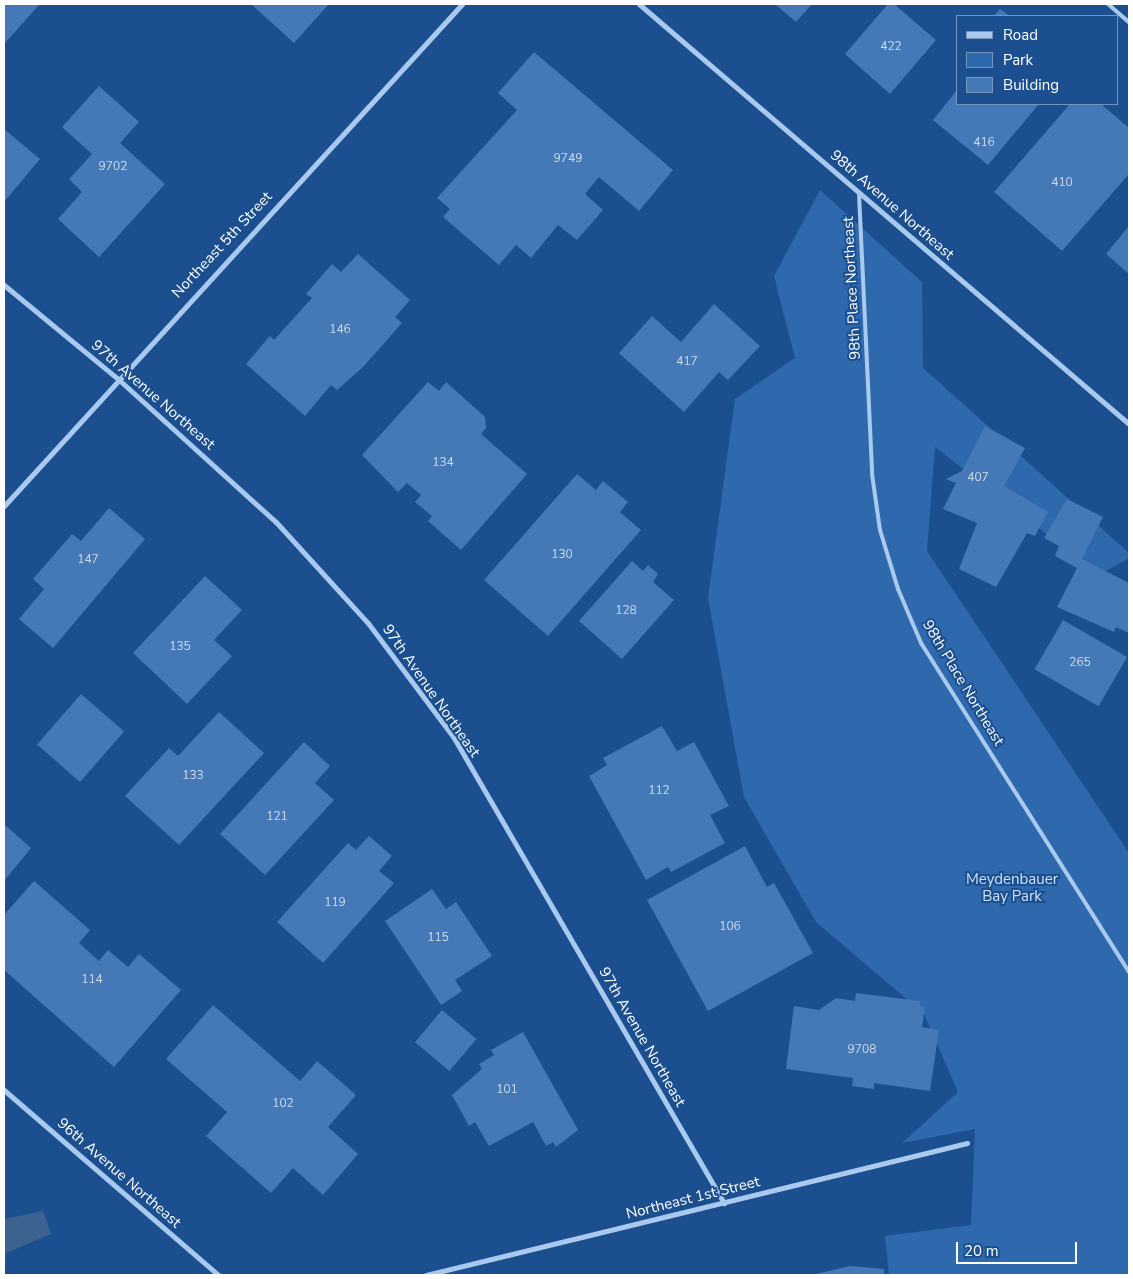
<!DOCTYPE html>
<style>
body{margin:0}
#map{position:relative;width:1133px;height:1279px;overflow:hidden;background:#1b4f8f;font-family:"Nunito Sans",sans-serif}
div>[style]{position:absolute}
.green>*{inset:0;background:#2e69ad}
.water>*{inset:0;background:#3c6290}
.building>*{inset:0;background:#4478b7;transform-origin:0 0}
.service>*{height:4px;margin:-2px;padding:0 2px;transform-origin:2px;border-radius:2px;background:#a9c9ee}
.minor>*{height:5px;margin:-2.5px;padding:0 2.5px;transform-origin:2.5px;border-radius:2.5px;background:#a9c9ee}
span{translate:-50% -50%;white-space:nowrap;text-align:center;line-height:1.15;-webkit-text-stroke:4px #1b4f8f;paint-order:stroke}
.number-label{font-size:12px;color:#d0dded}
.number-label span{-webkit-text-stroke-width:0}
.street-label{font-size:15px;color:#fff}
.park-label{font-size:15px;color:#cfe3fa}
.frame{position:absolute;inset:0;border:5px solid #fff;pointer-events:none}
.legend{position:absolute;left:956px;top:15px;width:162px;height:90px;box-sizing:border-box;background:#1b4f8f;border:1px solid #7695bc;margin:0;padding:6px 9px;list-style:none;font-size:15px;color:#fff}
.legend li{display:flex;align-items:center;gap:10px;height:25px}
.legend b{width:25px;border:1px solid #7695bc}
.scale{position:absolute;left:956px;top:1242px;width:121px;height:22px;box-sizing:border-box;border:2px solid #fff;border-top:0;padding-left:6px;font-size:15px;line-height:18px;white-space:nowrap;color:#fff;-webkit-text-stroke:4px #1b4f8f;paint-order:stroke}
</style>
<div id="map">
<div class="green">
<div style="clip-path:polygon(820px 190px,922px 282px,923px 368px,1129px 553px,1129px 558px,1099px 575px,935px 447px,927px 551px,1129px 853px,1129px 1275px,889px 1275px,885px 1236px,971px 1225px,975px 1129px,902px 1143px,958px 1092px,924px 1014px,816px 922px,744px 797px,708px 598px,735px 399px,795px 358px,774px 276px)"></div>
</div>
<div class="water">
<div style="clip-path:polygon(43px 1211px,51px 1234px,4px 1254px,4px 1219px)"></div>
</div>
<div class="building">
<div style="clip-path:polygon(4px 4px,40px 4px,4px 44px)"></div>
<div style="clip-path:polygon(251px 4px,329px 4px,294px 43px)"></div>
<div style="clip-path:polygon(775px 4px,812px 4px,796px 22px)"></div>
<div style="clip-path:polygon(888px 4px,894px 4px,936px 40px,890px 94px,845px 54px)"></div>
<div style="clip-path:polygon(1000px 9px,1010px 16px,994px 16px)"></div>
<div style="clip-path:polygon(534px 52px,673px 170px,639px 211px,599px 177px,585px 194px,603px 210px,577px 240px,558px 225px,531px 258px,516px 245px,499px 265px,443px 217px,450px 209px,437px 198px,517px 110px,498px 93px)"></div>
<div style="clip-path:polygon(99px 86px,139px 122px,120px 143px,165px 184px,99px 257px,58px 219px,82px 192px,69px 179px,92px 154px,62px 127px)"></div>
<div style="clip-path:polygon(957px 90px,957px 104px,1039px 104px,988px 165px,933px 120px)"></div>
<div style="clip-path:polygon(1070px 104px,1101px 104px,1129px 128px,1129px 174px,1062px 251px,994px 192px)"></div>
<div style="clip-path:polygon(4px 129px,40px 159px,4px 202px)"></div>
<div style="clip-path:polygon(1129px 226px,1129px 274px,1106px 254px)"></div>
<div style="clip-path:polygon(358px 254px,410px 300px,395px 317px,402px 323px,363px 367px,337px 390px,331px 385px,305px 416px,246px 364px,270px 336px,274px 340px,312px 298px,306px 294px,332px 264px,341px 272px)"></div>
<div style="clip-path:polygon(714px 304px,760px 346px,728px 380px,719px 372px,684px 412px,619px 353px,652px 316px,681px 342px)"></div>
<div style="clip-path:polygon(428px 382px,439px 391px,446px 382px,485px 417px,486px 428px,481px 434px,527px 474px,461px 550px,428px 521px,432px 516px,415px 502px,421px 495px,407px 483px,398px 492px,362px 455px)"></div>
<div style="clip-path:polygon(985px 426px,1025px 448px,1004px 486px,1048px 512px,1035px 536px,1027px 533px,996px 587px,959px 569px,977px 523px,943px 509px,956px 483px,946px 479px,962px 471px)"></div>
<div style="clip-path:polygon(577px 474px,596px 490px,603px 481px,628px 502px,620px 512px,641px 530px,548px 636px,484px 580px)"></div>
<div style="clip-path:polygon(1067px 499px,1103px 517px,1082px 559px,1129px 583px,1129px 633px,1116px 627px,1114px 632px,1057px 607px,1077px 568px,1055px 556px,1059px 546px,1044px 538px)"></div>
<div style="clip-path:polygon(109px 508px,145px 539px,53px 648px,19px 619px,44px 589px,33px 579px,72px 534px,81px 541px)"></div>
<div style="clip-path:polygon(632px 561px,643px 571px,648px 565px,658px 574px,653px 582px,674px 600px,622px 659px,579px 621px)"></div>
<div style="clip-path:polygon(205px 576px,242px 610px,214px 640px,232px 656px,187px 704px,133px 653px)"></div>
<div style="left:1063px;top:620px;width:74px;height:57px;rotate:30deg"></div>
<div style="left:81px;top:694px;width:57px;height:67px;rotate:41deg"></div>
<div style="clip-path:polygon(219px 712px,264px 753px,179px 845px,125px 796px,169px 748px,178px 756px)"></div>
<div style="clip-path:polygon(662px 726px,677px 751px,694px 742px,729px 806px,710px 815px,725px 843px,671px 872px,668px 867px,646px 880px,589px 776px,607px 765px,603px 758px)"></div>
<div style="clip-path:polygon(304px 742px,330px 766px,315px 783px,334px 800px,265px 875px,220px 834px)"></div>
<div style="clip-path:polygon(4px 824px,31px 848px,4px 881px)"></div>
<div style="clip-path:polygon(369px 836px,392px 856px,379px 871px,394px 883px,323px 963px,277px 922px,348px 843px,356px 850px)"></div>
<div style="clip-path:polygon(745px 846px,767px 887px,774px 883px,813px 953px,708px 1011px,647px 900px)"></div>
<div style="clip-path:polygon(34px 881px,90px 930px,79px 943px,99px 961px,108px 950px,128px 967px,139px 954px,181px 990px,114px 1067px,4px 970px,4px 915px)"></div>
<div style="clip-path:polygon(432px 889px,446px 909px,456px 902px,492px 956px,455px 980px,462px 991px,441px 1005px,385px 921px)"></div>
<div style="clip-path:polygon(856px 993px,920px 1001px,920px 1006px,925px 1007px,922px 1027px,939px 1030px,930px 1091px,874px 1083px,874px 1089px,852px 1086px,853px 1078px,786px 1069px,794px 1006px,819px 1010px,836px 998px,855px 1001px)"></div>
<div style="clip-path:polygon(213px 1005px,300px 1081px,317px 1061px,356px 1095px,328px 1127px,358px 1154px,323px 1195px,293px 1168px,271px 1193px,206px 1136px,227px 1112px,166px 1059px)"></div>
<div style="left:442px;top:1010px;width:45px;height:42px;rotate:40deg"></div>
<div style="clip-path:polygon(523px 1032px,578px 1130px,556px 1147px,553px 1142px,546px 1146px,533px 1122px,489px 1146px,475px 1122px,469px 1126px,452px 1095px,482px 1069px,479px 1064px,494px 1055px,491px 1050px)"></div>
<div style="clip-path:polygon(850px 1266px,884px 1269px,884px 1275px,812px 1275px)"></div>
</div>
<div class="service">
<div style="left:1108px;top:4px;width:28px;rotate:41deg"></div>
<div style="left:859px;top:194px;width:280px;rotate:87.3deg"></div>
<div style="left:872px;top:474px;width:57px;rotate:81.9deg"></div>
<div style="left:880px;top:530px;width:62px;rotate:73deg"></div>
<div style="left:898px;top:589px;width:59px;rotate:66.9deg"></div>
<div style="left:921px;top:643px;width:389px;rotate:57.7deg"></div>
</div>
<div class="minor">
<div style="left:639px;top:4px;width:645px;rotate:40.6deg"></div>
<div style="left:4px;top:285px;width:146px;rotate:39.5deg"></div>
<div style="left:117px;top:378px;width:215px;rotate:42.2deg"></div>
<div style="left:276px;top:522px;width:137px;rotate:47.7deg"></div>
<div style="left:368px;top:623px;width:144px;rotate:53.2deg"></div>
<div style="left:454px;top:738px;width:538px;rotate:59.86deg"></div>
<div style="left:4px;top:506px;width:680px;rotate:-47.62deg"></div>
<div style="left:4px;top:1090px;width:283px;rotate:40.8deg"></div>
<div style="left:426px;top:1275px;width:557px;rotate:-13.71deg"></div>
</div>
<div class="number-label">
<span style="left:891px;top:47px">422</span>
<span style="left:984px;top:143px">416</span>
<span style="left:568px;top:159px">9749</span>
<span style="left:113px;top:167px">9702</span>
<span style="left:1062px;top:183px">410</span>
<span style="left:340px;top:330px">146</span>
<span style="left:687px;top:362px">417</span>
<span style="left:443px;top:463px">134</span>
<span style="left:978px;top:478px">407</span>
<span style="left:562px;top:555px">130</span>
<span style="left:88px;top:560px">147</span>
<span style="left:626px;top:611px">128</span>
<span style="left:180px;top:647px">135</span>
<span style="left:1080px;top:663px">265</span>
<span style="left:193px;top:776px">133</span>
<span style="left:659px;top:791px">112</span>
<span style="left:277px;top:817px">121</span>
<span style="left:335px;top:903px">119</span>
<span style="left:730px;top:927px">106</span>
<span style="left:438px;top:938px">115</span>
<span style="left:92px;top:980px">114</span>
<span style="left:862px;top:1050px">9708</span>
<span style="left:507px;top:1090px">101</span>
<span style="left:283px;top:1104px">102</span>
</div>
<div class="street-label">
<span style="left:892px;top:205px;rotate:41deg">98th Avenue Northeast</span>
<span style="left:222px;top:245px;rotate:-47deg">Northeast 5th Street</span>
<span style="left:852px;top:288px;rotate:-93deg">98th Place Northeast</span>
<span style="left:153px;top:395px;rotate:41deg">97th Avenue Northeast</span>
<span style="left:963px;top:683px;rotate:59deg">98th Place Northeast</span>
<span style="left:431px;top:691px;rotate:55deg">97th Avenue Northeast</span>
<span style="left:642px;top:1037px;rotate:60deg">97th Avenue Northeast</span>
<span style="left:119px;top:1173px;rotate:41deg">96th Avenue Northeast</span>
<span style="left:693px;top:1198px;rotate:-14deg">Northeast 1st Street</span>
</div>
<div class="park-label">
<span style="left:1012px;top:888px">Meydenbauer<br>Bay Park</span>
</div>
<div class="frame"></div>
<ul class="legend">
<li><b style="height:6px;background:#a9c9ee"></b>Road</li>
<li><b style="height:14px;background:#2e69ad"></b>Park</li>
<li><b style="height:14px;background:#4478b7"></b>Building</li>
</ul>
<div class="scale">20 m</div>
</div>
